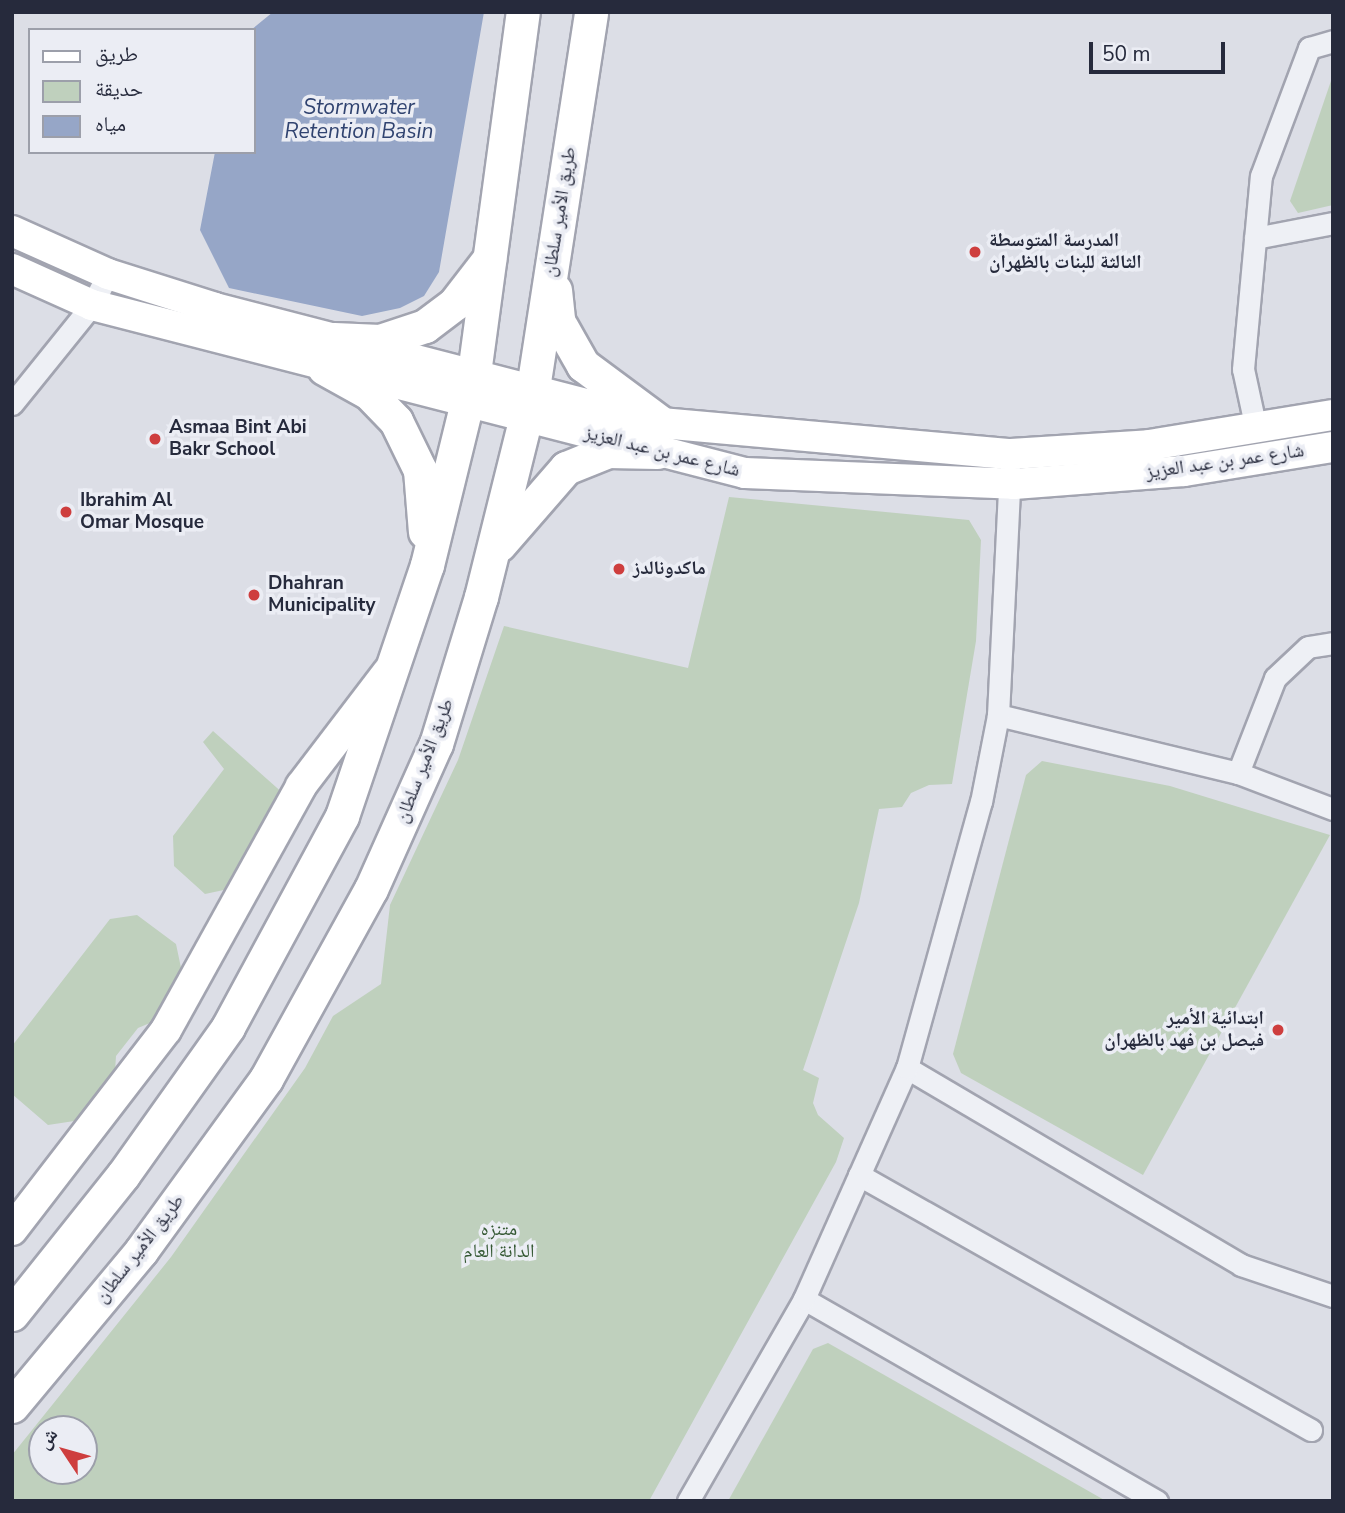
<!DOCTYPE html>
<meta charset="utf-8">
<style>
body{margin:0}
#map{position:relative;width:1345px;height:1513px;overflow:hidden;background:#dcdee6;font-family:"Nunito Sans","Noto Naskh Arabic",sans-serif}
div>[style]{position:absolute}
.green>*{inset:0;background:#bfd0bd}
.water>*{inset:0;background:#96a6c7}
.roads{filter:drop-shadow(2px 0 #a2a4b0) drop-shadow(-2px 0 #a2a4b0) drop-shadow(0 2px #a2a4b0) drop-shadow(0 -2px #a2a4b0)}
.street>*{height:21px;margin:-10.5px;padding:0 10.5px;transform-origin:10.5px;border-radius:10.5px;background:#eef0f5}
.secondary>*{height:30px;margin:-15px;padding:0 15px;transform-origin:15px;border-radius:15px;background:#fff}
.primary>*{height:33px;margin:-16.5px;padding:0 16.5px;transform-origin:16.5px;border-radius:16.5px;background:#fff}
.dots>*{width:19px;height:19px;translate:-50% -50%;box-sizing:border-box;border:4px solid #ebedf4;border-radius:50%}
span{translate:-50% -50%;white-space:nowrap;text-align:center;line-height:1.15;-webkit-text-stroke:7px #ebedf4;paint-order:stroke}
.street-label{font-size:19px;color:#262a3c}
.poi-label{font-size:19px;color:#262a3c;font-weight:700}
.left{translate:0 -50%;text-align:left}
.right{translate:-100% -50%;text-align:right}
.park-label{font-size:19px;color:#345833}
.water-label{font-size:21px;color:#304370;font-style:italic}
.frame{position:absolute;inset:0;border:14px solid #262a3c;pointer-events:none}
.legend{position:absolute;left:28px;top:28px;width:228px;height:126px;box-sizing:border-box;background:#ebedf4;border:2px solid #9c9faa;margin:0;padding:9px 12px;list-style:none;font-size:21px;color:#262a3c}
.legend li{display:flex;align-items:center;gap:14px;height:35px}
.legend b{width:35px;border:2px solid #9c9faa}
.north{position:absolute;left:28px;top:1415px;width:70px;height:70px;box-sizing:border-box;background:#ebedf4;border:2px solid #9c9faa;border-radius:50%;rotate:306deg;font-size:19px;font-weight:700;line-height:28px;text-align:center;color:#262a3c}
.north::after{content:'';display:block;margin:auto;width:24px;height:32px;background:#ce3e3e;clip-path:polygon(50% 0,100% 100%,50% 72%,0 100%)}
.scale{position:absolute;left:1089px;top:42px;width:136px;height:32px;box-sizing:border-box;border:4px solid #262a3c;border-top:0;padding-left:9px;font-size:21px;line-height:24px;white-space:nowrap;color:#262a3c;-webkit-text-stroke:5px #ebedf4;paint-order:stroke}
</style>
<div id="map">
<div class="green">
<div style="clip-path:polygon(1333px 75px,1333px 205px,1298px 213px,1290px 201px)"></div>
<div style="clip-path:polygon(evenodd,729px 497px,969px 520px,981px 540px,976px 641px,952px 784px,929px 785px,911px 793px,902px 807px,879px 809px,859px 903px,803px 1070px,819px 1078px,813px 1103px,818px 1115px,844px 1138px,836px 1162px,649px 1501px,12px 1501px,12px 1455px,171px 1257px,305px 1068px,333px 1016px,381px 984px,390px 905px,458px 760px,504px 626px,688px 668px,729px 497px,84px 1429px,84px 1471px,42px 1471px,42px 1429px,84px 1429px)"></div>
<div style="clip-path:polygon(213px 731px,285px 795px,233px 888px,205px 894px,174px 866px,173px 836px,224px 769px,203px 742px)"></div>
<div style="clip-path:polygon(1042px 761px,1170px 786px,1330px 835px,1143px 1175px,961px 1073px,953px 1054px,1026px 775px)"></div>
<div style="clip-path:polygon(137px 915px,176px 944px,184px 982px,164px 1017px,138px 1028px,116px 1056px,114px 1087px,94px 1118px,48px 1125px,12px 1094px,12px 1046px,110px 919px)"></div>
<div style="clip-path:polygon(828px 1343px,1106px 1501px,728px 1501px,813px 1349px)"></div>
</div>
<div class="water">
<div style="clip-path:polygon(273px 12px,484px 12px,439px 272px,424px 296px,400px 308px,362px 316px,229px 288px,200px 230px,215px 152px,254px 152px,251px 30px)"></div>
</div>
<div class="roads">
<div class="street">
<div style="left:1255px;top:238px;width:79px;rotate:-10.9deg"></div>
<div style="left:12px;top:404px;width:127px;rotate:-51.1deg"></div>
<div style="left:92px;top:305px;width:35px;rotate:-63deg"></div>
<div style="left:1256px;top:429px;width:61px;rotate:-102.2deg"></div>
<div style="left:1243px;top:369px;width:194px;rotate:-84.7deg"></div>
<div style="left:1261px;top:176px;width:137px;rotate:-69.4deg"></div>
<div style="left:1309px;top:48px;width:25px;rotate:-16deg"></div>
<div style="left:998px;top:715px;width:247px;rotate:13.6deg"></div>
<div style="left:1238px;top:773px;width:102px;rotate:20.8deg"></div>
<div style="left:1238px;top:773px;width:102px;rotate:-68.7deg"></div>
<div style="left:1275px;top:678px;width:45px;rotate:-43.2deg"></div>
<div style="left:1308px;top:647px;width:25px;rotate:-9deg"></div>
<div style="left:907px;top:1068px;width:388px;rotate:30.5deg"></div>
<div style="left:1241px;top:1265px;width:97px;rotate:18.6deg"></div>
<div style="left:859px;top:1175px;width:519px;rotate:29.43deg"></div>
<div style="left:804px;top:1299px;width:407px;rotate:29.8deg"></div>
<div style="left:688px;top:1501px;width:233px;rotate:-60.1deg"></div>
<div style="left:804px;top:1299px;width:253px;rotate:-66deg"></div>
<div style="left:907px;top:1068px;width:276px;rotate:-74.5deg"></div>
<div style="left:981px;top:802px;width:89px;rotate:-78.9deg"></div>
<div style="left:998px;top:715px;width:243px;rotate:-87.2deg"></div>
</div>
<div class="secondary">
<div style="left:12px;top:231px;width:105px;rotate:24.1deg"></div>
<div style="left:108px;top:274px;width:112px;rotate:17.6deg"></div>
<div style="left:215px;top:308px;width:461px;rotate:14.5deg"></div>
<div style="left:661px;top:423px;width:351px;rotate:5.1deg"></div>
<div style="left:1011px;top:454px;width:138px;rotate:-3.7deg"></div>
<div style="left:1149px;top:445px;width:186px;rotate:-9.3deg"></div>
<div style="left:12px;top:269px;width:88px;rotate:24.2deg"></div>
<div style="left:92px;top:305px;width:674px;rotate:14.43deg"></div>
<div style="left:745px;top:473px;width:269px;rotate:2.3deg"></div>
<div style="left:1014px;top:484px;width:170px;rotate:-4.4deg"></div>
<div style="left:1184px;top:471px;width:151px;rotate:-9.2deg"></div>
<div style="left:12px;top:1230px;width:252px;rotate:-52.4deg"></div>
<div style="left:166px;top:1030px;width:279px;rotate:-61deg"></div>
<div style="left:301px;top:786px;width:143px;rotate:-52.7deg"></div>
</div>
<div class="primary">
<div style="left:555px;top:290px;width:31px;rotate:84deg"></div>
<div style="left:558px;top:321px;width:51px;rotate:60.4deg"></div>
<div style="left:583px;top:365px;width:97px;rotate:36.6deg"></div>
<div style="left:334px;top:339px;width:46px;rotate:2.5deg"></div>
<div style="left:380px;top:341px;width:47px;rotate:-18.4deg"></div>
<div style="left:425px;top:326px;width:38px;rotate:-37deg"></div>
<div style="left:455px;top:303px;width:56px;rotate:-52.3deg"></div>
<div style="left:324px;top:368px;width:51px;rotate:29.1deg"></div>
<div style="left:369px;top:393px;width:39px;rotate:46deg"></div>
<div style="left:396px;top:421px;width:55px;rotate:63.9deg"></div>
<div style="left:420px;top:470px;width:62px;rotate:85.4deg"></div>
<div style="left:499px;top:545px;width:102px;rotate:-49deg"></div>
<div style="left:566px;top:468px;width:45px;rotate:-22deg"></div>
<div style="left:608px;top:451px;width:49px;rotate:1.2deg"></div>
<div style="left:12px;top:1314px;width:178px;rotate:-51.4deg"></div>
<div style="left:123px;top:1175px;width:181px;rotate:-54.6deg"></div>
<div style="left:228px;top:1027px;width:240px;rotate:-61.6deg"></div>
<div style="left:342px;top:816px;width:265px;rotate:-71.3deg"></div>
<div style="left:427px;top:565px;width:198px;rotate:-76.2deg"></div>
<div style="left:474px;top:373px;width:364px;rotate:-82.3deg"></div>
<div style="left:12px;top:1406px;width:202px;rotate:-50.2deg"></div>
<div style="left:141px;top:1251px;width:213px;rotate:-54deg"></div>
<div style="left:266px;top:1079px;width:217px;rotate:-61.1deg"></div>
<div style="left:371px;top:889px;width:159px;rotate:-65.9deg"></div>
<div style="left:436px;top:744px;width:154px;rotate:-73deg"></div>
<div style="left:481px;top:597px;width:215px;rotate:-76deg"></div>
<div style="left:533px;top:388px;width:380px;rotate:-81.2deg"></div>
</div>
</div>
<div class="dots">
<div style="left:975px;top:252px;background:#ce3e3e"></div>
<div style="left:155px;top:439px;background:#ce3e3e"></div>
<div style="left:66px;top:512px;background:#ce3e3e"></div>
<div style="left:619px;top:569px;background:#ce3e3e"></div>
<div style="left:254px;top:595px;background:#ce3e3e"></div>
<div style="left:1278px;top:1030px;background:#ce3e3e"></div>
</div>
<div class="street-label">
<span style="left:560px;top:212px;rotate:-81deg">طريق الأمير سلطان</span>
<span style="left:662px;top:452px;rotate:14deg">شارع عمر بن عبد العزيز</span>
<span style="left:1225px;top:462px;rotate:-8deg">شارع عمر بن عبد العزيز</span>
<span style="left:425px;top:761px;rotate:-69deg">طريق الأمير سلطان</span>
<span style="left:140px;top:1249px;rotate:-52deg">طريق الأمير سلطان</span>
</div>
<div class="poi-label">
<span class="left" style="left:989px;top:252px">المدرسة المتوسطة<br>الثالثة للبنات بالظهران</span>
<span class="left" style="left:169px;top:439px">Asmaa Bint Abi<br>Bakr School</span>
<span class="left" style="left:80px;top:512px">Ibrahim Al<br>Omar Mosque</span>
<span class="left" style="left:633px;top:569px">ماكدونالدز</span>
<span class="left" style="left:268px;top:595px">Dhahran<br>Municipality</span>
<span class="right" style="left:1264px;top:1030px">ابتدائية الأمير<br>فيصل بن فهد بالظهران</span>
</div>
<div class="park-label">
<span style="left:499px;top:1241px">متنزه<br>الدانة العام</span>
</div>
<div class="water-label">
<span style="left:359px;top:119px">Stormwater<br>Retention Basin</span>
</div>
<div class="frame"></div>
<ul class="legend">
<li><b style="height:9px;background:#fff"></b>طريق</li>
<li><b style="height:19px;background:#bfd0bd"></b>حديقة</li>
<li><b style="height:19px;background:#96a6c7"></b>مياه</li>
</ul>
<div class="north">ش</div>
<div class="scale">50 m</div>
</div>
